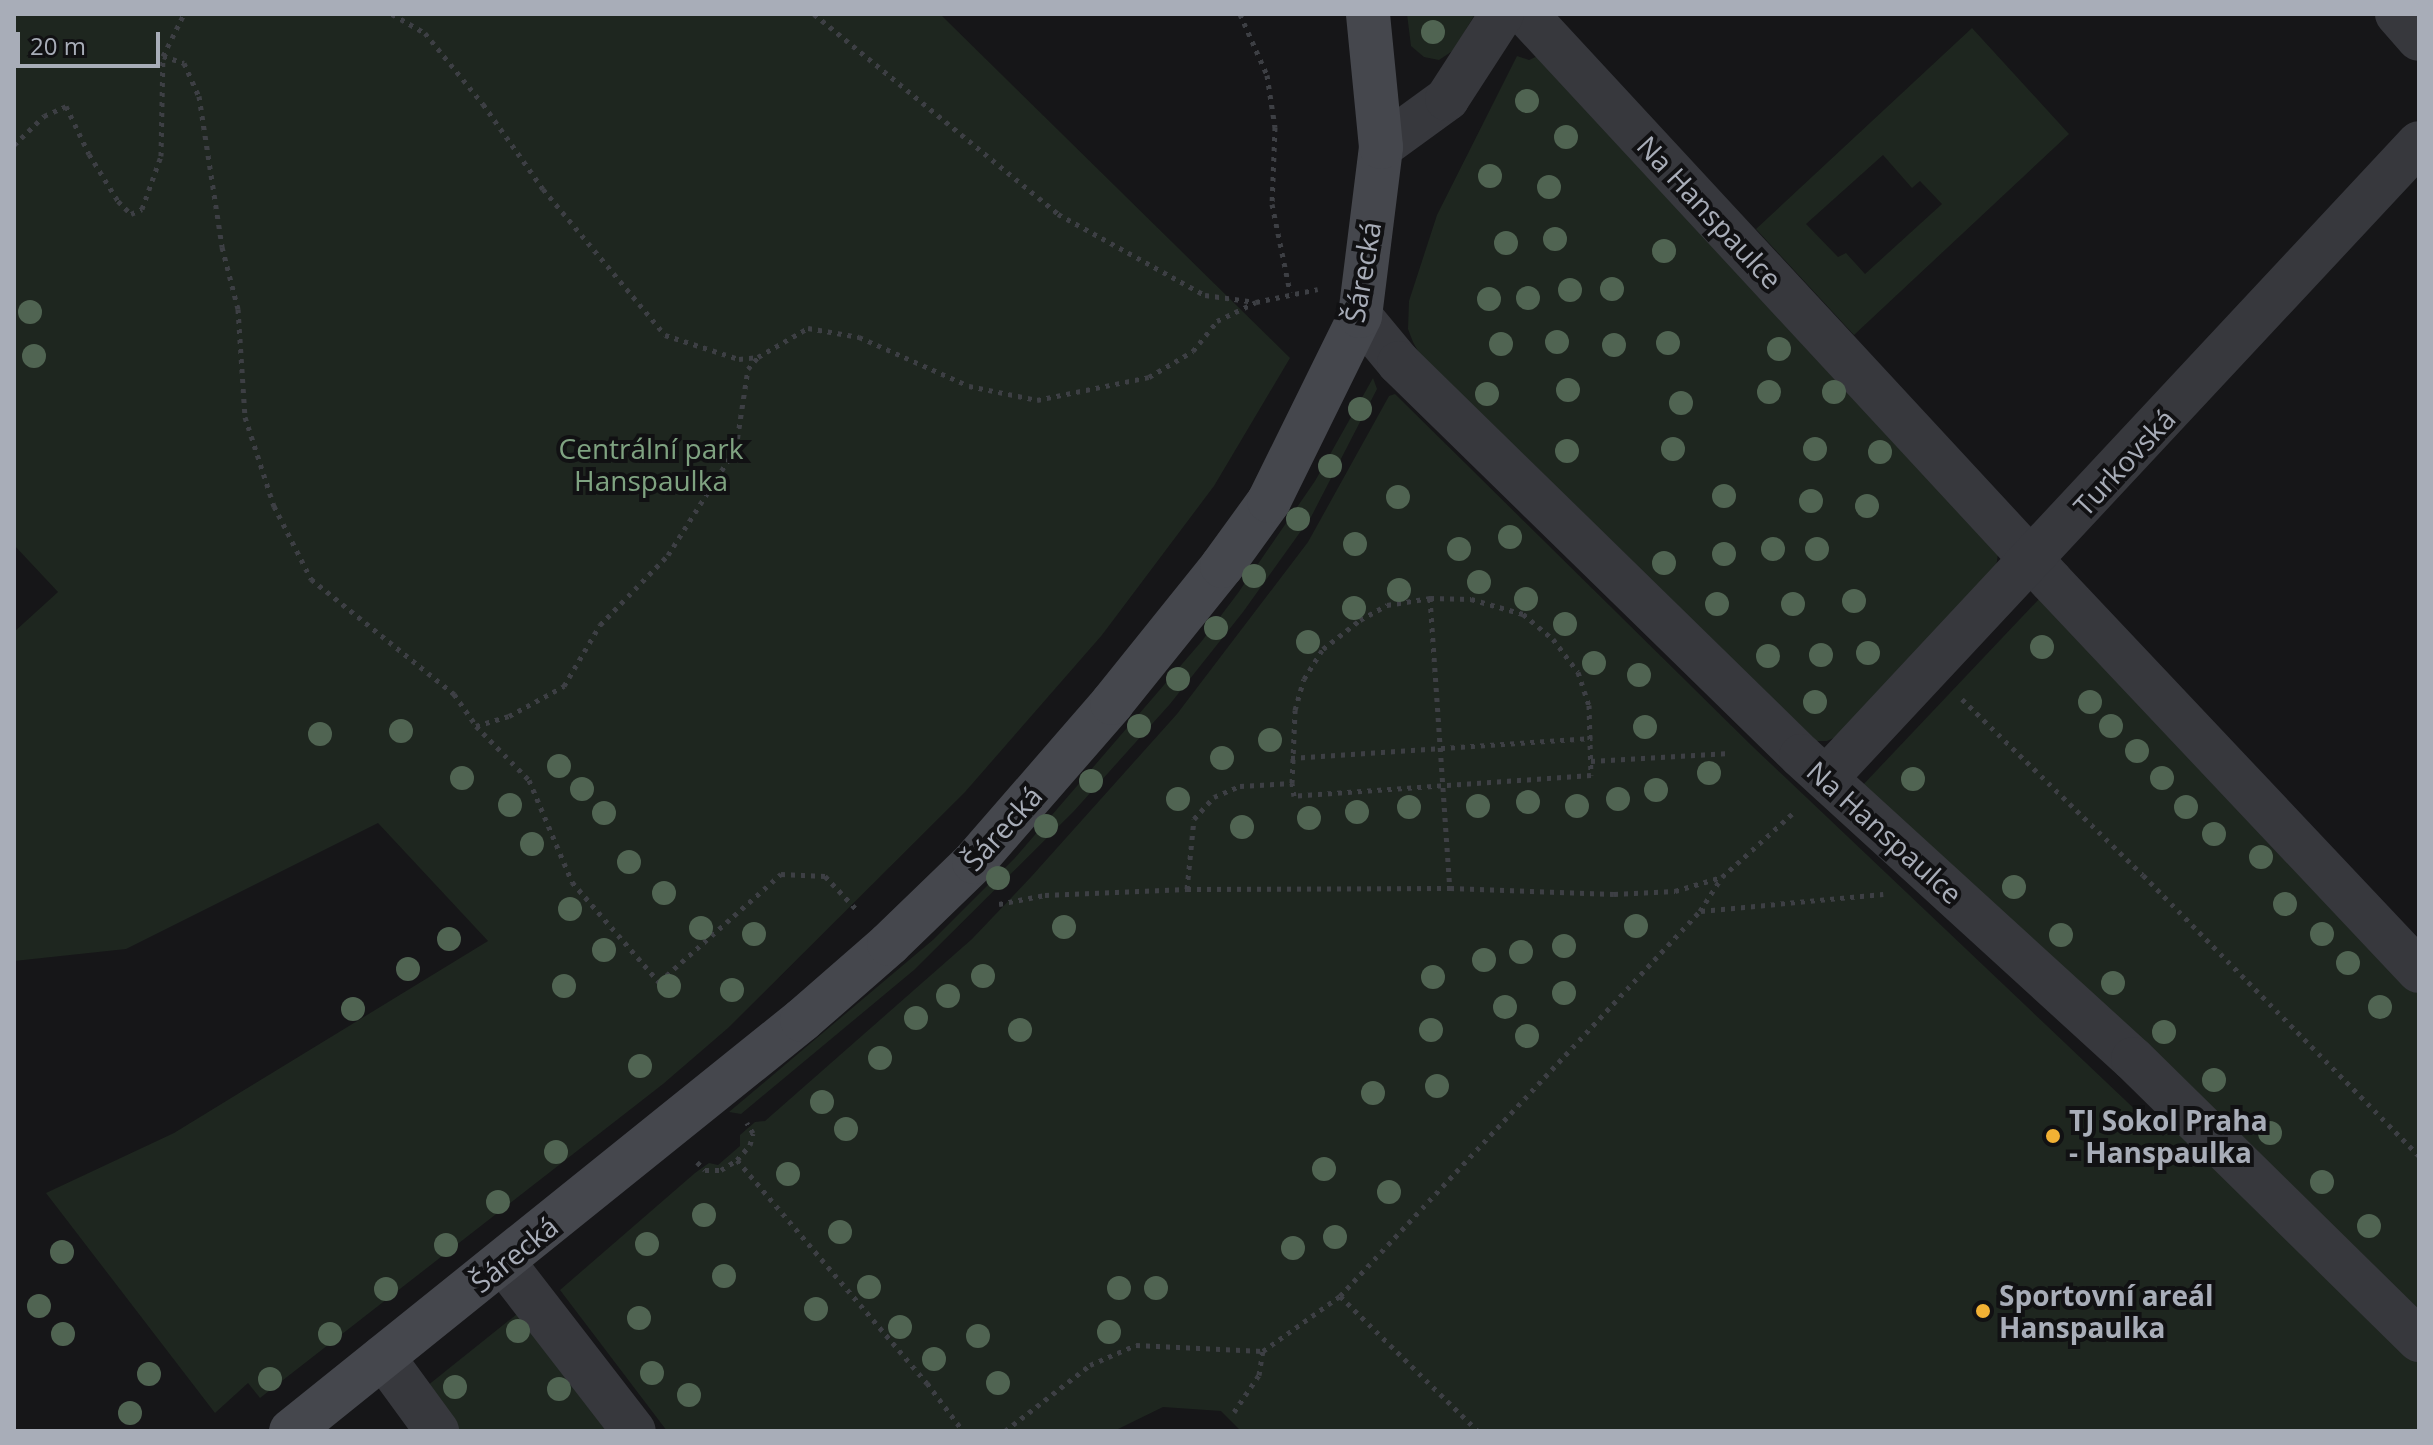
<!DOCTYPE html>
<meta charset="utf-8">
<style>
body{margin:0}
#map{position:relative;width:2433px;height:1445px;overflow:hidden;background:#161618;font-family:"Open Sans",sans-serif}
div>[style]{position:absolute}
.green>*{inset:0;background:#1e261f}
.path>*{height:5px;margin-top:-2.5px;transform-origin:0;background:repeating-linear-gradient(90deg,#3d3f44 0 4px,transparent 0 10px)}
.street>*{height:44px;margin:-22px;padding:0 22px;transform-origin:22px;border-radius:22px;background:#37383d}
.secondary>*{height:44px;margin:-22px;padding:0 22px;transform-origin:22px;border-radius:22px;background:#45474d}
.trees>*{width:24px;height:24px;margin:-12px;border-radius:50%;background:#506452}
.dots>*{width:22px;height:22px;translate:-50% -50%;box-sizing:border-box;border:4px solid #111113;border-radius:50%}
span{translate:-50% -50%;white-space:nowrap;text-align:center;line-height:1.15;-webkit-text-stroke:8px #111113;paint-order:stroke}
.street-label{font-size:28px;color:#a8adb8}
.park-label{font-size:28px;color:#7fa381}
.poi-label{font-size:28px;color:#a8adb8;font-weight:700}
.left{translate:0 -50%;text-align:left}
.frame{position:absolute;inset:0;border:16px solid #a8adb8;pointer-events:none}
.scale{position:absolute;left:16px;top:32px;width:144px;height:36px;box-sizing:border-box;border:4px solid #a8adb8;border-top:0;padding-left:10px;font-size:24px;line-height:28px;white-space:nowrap;color:#a8adb8;-webkit-text-stroke:6px #111113;paint-order:stroke}
</style>
<div id="map">
<div class="green">
<div style="clip-path:polygon(14px 14px,940px 14px,1290px 358px,1214px 486px,1102px 635px,965px 792px,728px 1028px,663px 1084px,260px 1398px,248px 1383px,215px 1413px,46px 1193px,174px 1133px,488px 941px,378px 823px,126px 949px,14px 961px,14px 632px,58px 592px,14px 545px)"></div>
<div style="clip-path:polygon(1407px 14px,1475px 14px,1454px 50px,1439px 60px,1424px 57px,1411px 46px)"></div>
<div style="clip-path:polygon(evenodd,1972px 28px,2069px 134px,1854px 335px,1756px 229px,1972px 28px,1883px 155px,1912px 188px,1920px 181px,1942px 204px,1865px 274px,1846px 253px,1838px 257px,1806px 224px,1883px 155px)"></div>
<div style="clip-path:polygon(1540px 55px,1998px 554px,1996px 567px,1836px 737px,1827px 741px,1816px 741px,1419px 353px,1413px 342px,1408px 329px,1409px 301px,1437px 215px,1517px 56px,1529px 60px)"></div>
<div style="clip-path:polygon(1373px 378px,1377px 389px,1311px 517px,1243px 612px,1170px 704px,1074px 811px,914px 970px,741px 1114px,729px 1112px,934px 939px,1014px 859px,1201px 642px,1238px 593px,1315px 481px)"></div>
<div style="clip-path:polygon(1395px 394px,1751px 745px,2163px 1136px,2178px 1123px,2419px 1359px,2419px 1431px,1241px 1431px,1221px 1411px,1163px 1407px,1114px 1431px,667px 1431px,560px 1290px,695px 1173px,709px 1163px,718px 1165px,740px 1146px,740px 1135px,755px 1122px,765px 1121px,972px 939px,1031px 877px,1177px 714px,1308px 542px,1389px 396px)"></div>
<div style="clip-path:polygon(2040px 598px,2419px 991px,2419px 1321px,1861px 787px)"></div>
<div style="clip-path:polygon(522px 1310px,614px 1431px,453px 1431px,422px 1390px)"></div>
</div>
<div class="path">
<div style="left:392px;top:14px;width:38px;rotate:30deg"></div>
<div style="left:425px;top:33px;width:92px;rotate:50.8deg"></div>
<div style="left:483px;top:104px;width:104px;rotate:54.8deg"></div>
<div style="left:543px;top:189px;width:190px;rotate:50.1deg"></div>
<div style="left:665px;top:335px;width:78px;rotate:18deg"></div>
<div style="left:739px;top:359px;width:18px;rotate:-6deg"></div>
<div style="left:814px;top:14px;width:315px;rotate:39.3deg"></div>
<div style="left:1058px;top:214px;width:168px;rotate:28.9deg"></div>
<div style="left:1205px;top:295px;width:51px;rotate:7.8deg"></div>
<div style="left:1256px;top:302px;width:63px;rotate:-11.8deg"></div>
<div style="left:1240px;top:14px;width:67px;rotate:66.1deg"></div>
<div style="left:1267px;top:75px;width:53px;rotate:81.3deg"></div>
<div style="left:1275px;top:127px;width:77px;rotate:92.2deg"></div>
<div style="left:1272px;top:204px;width:90px;rotate:78.4deg"></div>
<div style="left:163px;top:56px;width:47px;rotate:-63.4deg"></div>
<div style="left:14px;top:145px;width:42px;rotate:-44deg"></div>
<div style="left:44px;top:116px;width:24px;rotate:-24deg"></div>
<div style="left:66px;top:106px;width:53px;rotate:64.4deg"></div>
<div style="left:89px;top:154px;width:55px;rotate:58.3deg"></div>
<div style="left:118px;top:201px;width:18px;rotate:45deg"></div>
<div style="left:131px;top:214px;width:12px;rotate:-24deg"></div>
<div style="left:142px;top:209px;width:56px;rotate:-70.3deg"></div>
<div style="left:161px;top:156px;width:100px;rotate:-88.9deg"></div>
<div style="left:163px;top:56px;width:22px;rotate:18deg"></div>
<div style="left:184px;top:63px;width:36px;rotate:66deg"></div>
<div style="left:199px;top:96px;width:153px;rotate:81.3deg"></div>
<div style="left:222px;top:247px;width:64px;rotate:75.5deg"></div>
<div style="left:238px;top:309px;width:108px;rotate:86.3deg"></div>
<div style="left:245px;top:417px;width:94px;rotate:72deg"></div>
<div style="left:274px;top:506px;width:82px;rotate:63.1deg"></div>
<div style="left:311px;top:579px;width:184px;rotate:38.8deg"></div>
<div style="left:454px;top:694px;width:39px;rotate:55deg"></div>
<div style="left:476px;top:726px;width:76px;rotate:45.5deg"></div>
<div style="left:529px;top:780px;width:111px;rotate:67.1deg"></div>
<div style="left:572px;top:882px;width:133px;rotate:49deg"></div>
<div style="left:659px;top:982px;width:163px;rotate:-41.5deg"></div>
<div style="left:781px;top:874px;width:44px;rotate:2.6deg"></div>
<div style="left:825px;top:876px;width:48px;rotate:46.7deg"></div>
<div style="left:1430px;top:598px;width:291px;rotate:86.1deg"></div>
<div style="left:1962px;top:699px;width:252px;rotate:44.2deg"></div>
<div style="left:2143px;top:875px;width:394px;rotate:45.5deg"></div>
<div style="left:476px;top:726px;width:34px;rotate:-17deg"></div>
<div style="left:509px;top:716px;width:63px;rotate:-28.6deg"></div>
<div style="left:564px;top:686px;width:71px;rotate:-59.5deg"></div>
<div style="left:600px;top:625px;width:98px;rotate:-45.8deg"></div>
<div style="left:668px;top:555px;width:127px;rotate:-57.6deg"></div>
<div style="left:736px;top:448px;width:80px;rotate:-81.4deg"></div>
<div style="left:748px;top:369px;width:16px;rotate:-50deg"></div>
<div style="left:758px;top:357px;width:58px;rotate:-30.1deg"></div>
<div style="left:808px;top:328px;width:52px;rotate:10deg"></div>
<div style="left:859px;top:337px;width:120px;rotate:24deg"></div>
<div style="left:969px;top:386px;width:69px;rotate:11.6deg"></div>
<div style="left:1037px;top:400px;width:114px;rotate:-11.6deg"></div>
<div style="left:1149px;top:377px;width:51px;rotate:-30.6deg"></div>
<div style="left:1193px;top:351px;width:38px;rotate:-51deg"></div>
<div style="left:1217px;top:321px;width:43px;rotate:-26deg"></div>
<div style="left:1291px;top:758px;width:302px;rotate:-3.8deg"></div>
<div style="left:1591px;top:761px;width:139px;rotate:-3.3deg"></div>
<div style="left:1187px;top:889px;width:70px;rotate:-84.3deg"></div>
<div style="left:1194px;top:819px;width:30px;rotate:-48deg"></div>
<div style="left:1214px;top:797px;width:28px;rotate:-23deg"></div>
<div style="left:1240px;top:786px;width:52px;rotate:-3.3deg"></div>
<div style="left:1292px;top:783px;width:73px;rotate:-87.6deg"></div>
<div style="left:1295px;top:710px;width:32px;rotate:-74deg"></div>
<div style="left:1304px;top:679px;width:36px;rotate:-58deg"></div>
<div style="left:1323px;top:649px;width:47px;rotate:-38.1deg"></div>
<div style="left:1360px;top:620px;width:31px;rotate:-29deg"></div>
<div style="left:1387px;top:605px;width:44px;rotate:-9.2deg"></div>
<div style="left:1430px;top:598px;width:41px;rotate:1.4deg"></div>
<div style="left:1471px;top:599px;width:54px;rotate:16.1deg"></div>
<div style="left:1523px;top:614px;width:39px;rotate:40deg"></div>
<div style="left:1553px;top:639px;width:41px;rotate:52.9deg"></div>
<div style="left:1578px;top:672px;width:35px;rotate:72deg"></div>
<div style="left:1589px;top:705px;width:70px;rotate:88.4deg"></div>
<div style="left:1591px;top:775px;width:298px;rotate:176deg"></div>
<div style="left:1294px;top:796px;width:13px;rotate:-99deg"></div>
<div style="left:999px;top:904px;width:47px;rotate:-11.1deg"></div>
<div style="left:1045px;top:895px;width:142px;rotate:-2.4deg"></div>
<div style="left:1187px;top:889px;width:263px;rotate:-0.2deg"></div>
<div style="left:1450px;top:888px;width:164px;rotate:2.1deg"></div>
<div style="left:1614px;top:894px;width:61px;rotate:-2.8deg"></div>
<div style="left:1675px;top:891px;width:49px;rotate:-16.6deg"></div>
<div style="left:1722px;top:877px;width:96px;rotate:-42deg"></div>
<div style="left:1701px;top:911px;width:183px;rotate:-5.3deg"></div>
<div style="left:737px;top:1160px;width:293px;rotate:49.6deg"></div>
<div style="left:927px;top:1383px;width:60px;rotate:53.1deg"></div>
<div style="left:697px;top:1162px;width:11px;rotate:45deg"></div>
<div style="left:705px;top:1170px;width:16px"></div>
<div style="left:721px;top:1170px;width:19px;rotate:-32deg"></div>
<div style="left:737px;top:1160px;width:20px;rotate:-49deg"></div>
<div style="left:750px;top:1145px;width:12px;rotate:-76deg"></div>
<div style="left:753px;top:1133px;width:12px;rotate:-121deg"></div>
<div style="left:1340px;top:1296px;width:193px;rotate:44.4deg"></div>
<div style="left:1234px;top:1412px;width:45px;rotate:-56deg"></div>
<div style="left:1259px;top:1375px;width:24px;rotate:-81deg"></div>
<div style="left:1005px;top:1431px;width:108px;rotate:-37.8deg"></div>
<div style="left:1090px;top:1365px;width:50px;rotate:-23.5deg"></div>
<div style="left:1136px;top:1345px;width:127px;rotate:2.7deg"></div>
<div style="left:1263px;top:1351px;width:95px;rotate:-35.5deg"></div>
<div style="left:1340px;top:1296px;width:527px;rotate:-46.92deg"></div>
<div style="left:1700px;top:911px;width:40px;rotate:-57.1deg"></div>
</div>
<div class="street">
<div style="left:1526px;top:14px;width:773px;rotate:47.2deg"></div>
<div style="left:2051px;top:581px;width:536px;rotate:46.66deg"></div>
<div style="left:2397px;top:14px;width:33px;rotate:49deg"></div>
<div style="left:1381px;top:147px;width:82px;rotate:-36deg"></div>
<div style="left:1447px;top:99px;width:101px;rotate:-57.1deg"></div>
<div style="left:1360px;top:316px;width:61px;rotate:50.3deg"></div>
<div style="left:1399px;top:363px;width:562px;rotate:44.35deg"></div>
<div style="left:1801px;top:756px;width:449px;rotate:42.4deg"></div>
<div style="left:2133px;top:1059px;width:401px;rotate:44.5deg"></div>
<div style="left:1827px;top:777px;width:867px;rotate:-46.96deg"></div>
<div style="left:504px;top:1263px;width:212px;rotate:52.3deg"></div>
<div style="left:383px;top:1357px;width:92px;rotate:53.9deg"></div>
</div>
<div class="secondary">
<div style="left:291px;top:1431px;width:656px;rotate:-38.81deg"></div>
<div style="left:802px;top:1020px;width:116px;rotate:-41.1deg"></div>
<div style="left:889px;top:944px;width:118px;rotate:-44deg"></div>
<div style="left:974px;top:862px;width:211px;rotate:-49deg"></div>
<div style="left:1112px;top:703px;width:176px;rotate:-51.2deg"></div>
<div style="left:1222px;top:566px;width:80px;rotate:-54.1deg"></div>
<div style="left:1269px;top:501px;width:206px;rotate:-63.8deg"></div>
<div style="left:1360px;top:316px;width:170px;rotate:-82.9deg"></div>
<div style="left:1381px;top:147px;width:134px;rotate:-95.6deg"></div>
</div>
<div class="trees">
<div style="left:1433px;top:32px"></div>
<div style="left:1527px;top:101px"></div>
<div style="left:1566px;top:137px"></div>
<div style="left:1490px;top:176px"></div>
<div style="left:1549px;top:187px"></div>
<div style="left:1555px;top:239px"></div>
<div style="left:1506px;top:243px"></div>
<div style="left:1664px;top:251px"></div>
<div style="left:1612px;top:289px"></div>
<div style="left:1570px;top:290px"></div>
<div style="left:1528px;top:298px"></div>
<div style="left:1489px;top:299px"></div>
<div style="left:30px;top:312px"></div>
<div style="left:1557px;top:342px"></div>
<div style="left:1668px;top:343px"></div>
<div style="left:1501px;top:344px"></div>
<div style="left:1614px;top:345px"></div>
<div style="left:1779px;top:349px"></div>
<div style="left:34px;top:356px"></div>
<div style="left:1568px;top:390px"></div>
<div style="left:1769px;top:392px"></div>
<div style="left:1834px;top:392px"></div>
<div style="left:1487px;top:394px"></div>
<div style="left:1681px;top:403px"></div>
<div style="left:1360px;top:409px"></div>
<div style="left:1673px;top:449px"></div>
<div style="left:1815px;top:449px"></div>
<div style="left:1567px;top:451px"></div>
<div style="left:1880px;top:452px"></div>
<div style="left:1330px;top:466px"></div>
<div style="left:1724px;top:496px"></div>
<div style="left:1398px;top:497px"></div>
<div style="left:1811px;top:501px"></div>
<div style="left:1867px;top:506px"></div>
<div style="left:1298px;top:519px"></div>
<div style="left:1510px;top:537px"></div>
<div style="left:1355px;top:544px"></div>
<div style="left:1459px;top:549px"></div>
<div style="left:1773px;top:549px"></div>
<div style="left:1817px;top:549px"></div>
<div style="left:1724px;top:554px"></div>
<div style="left:1664px;top:563px"></div>
<div style="left:1254px;top:576px"></div>
<div style="left:1479px;top:582px"></div>
<div style="left:1399px;top:590px"></div>
<div style="left:1526px;top:599px"></div>
<div style="left:1854px;top:601px"></div>
<div style="left:1717px;top:604px"></div>
<div style="left:1793px;top:604px"></div>
<div style="left:1354px;top:608px"></div>
<div style="left:1565px;top:624px"></div>
<div style="left:1216px;top:628px"></div>
<div style="left:1308px;top:642px"></div>
<div style="left:2042px;top:647px"></div>
<div style="left:1868px;top:653px"></div>
<div style="left:1821px;top:655px"></div>
<div style="left:1768px;top:656px"></div>
<div style="left:1594px;top:663px"></div>
<div style="left:1639px;top:675px"></div>
<div style="left:1178px;top:679px"></div>
<div style="left:1815px;top:702px"></div>
<div style="left:2090px;top:702px"></div>
<div style="left:1139px;top:726px"></div>
<div style="left:2111px;top:726px"></div>
<div style="left:1645px;top:727px"></div>
<div style="left:401px;top:731px"></div>
<div style="left:320px;top:734px"></div>
<div style="left:1270px;top:740px"></div>
<div style="left:2137px;top:751px"></div>
<div style="left:1222px;top:758px"></div>
<div style="left:559px;top:766px"></div>
<div style="left:1709px;top:773px"></div>
<div style="left:462px;top:778px"></div>
<div style="left:2162px;top:778px"></div>
<div style="left:1913px;top:779px"></div>
<div style="left:1091px;top:781px"></div>
<div style="left:582px;top:789px"></div>
<div style="left:1656px;top:790px"></div>
<div style="left:1178px;top:799px"></div>
<div style="left:1618px;top:799px"></div>
<div style="left:1528px;top:802px"></div>
<div style="left:510px;top:805px"></div>
<div style="left:1478px;top:806px"></div>
<div style="left:1577px;top:806px"></div>
<div style="left:1409px;top:807px"></div>
<div style="left:2186px;top:807px"></div>
<div style="left:1357px;top:812px"></div>
<div style="left:604px;top:813px"></div>
<div style="left:1309px;top:818px"></div>
<div style="left:1046px;top:826px"></div>
<div style="left:1242px;top:827px"></div>
<div style="left:2214px;top:834px"></div>
<div style="left:532px;top:844px"></div>
<div style="left:2261px;top:857px"></div>
<div style="left:629px;top:862px"></div>
<div style="left:998px;top:878px"></div>
<div style="left:2014px;top:887px"></div>
<div style="left:664px;top:893px"></div>
<div style="left:2285px;top:904px"></div>
<div style="left:570px;top:909px"></div>
<div style="left:1636px;top:926px"></div>
<div style="left:1064px;top:927px"></div>
<div style="left:701px;top:928px"></div>
<div style="left:754px;top:934px"></div>
<div style="left:2322px;top:934px"></div>
<div style="left:2061px;top:935px"></div>
<div style="left:449px;top:939px"></div>
<div style="left:1564px;top:946px"></div>
<div style="left:604px;top:950px"></div>
<div style="left:1521px;top:952px"></div>
<div style="left:1484px;top:960px"></div>
<div style="left:2348px;top:963px"></div>
<div style="left:408px;top:969px"></div>
<div style="left:983px;top:976px"></div>
<div style="left:1433px;top:977px"></div>
<div style="left:2113px;top:983px"></div>
<div style="left:564px;top:986px"></div>
<div style="left:669px;top:986px"></div>
<div style="left:732px;top:990px"></div>
<div style="left:1564px;top:993px"></div>
<div style="left:948px;top:996px"></div>
<div style="left:1505px;top:1007px"></div>
<div style="left:2380px;top:1007px"></div>
<div style="left:353px;top:1009px"></div>
<div style="left:916px;top:1018px"></div>
<div style="left:1020px;top:1030px"></div>
<div style="left:1431px;top:1030px"></div>
<div style="left:2164px;top:1032px"></div>
<div style="left:1527px;top:1036px"></div>
<div style="left:880px;top:1058px"></div>
<div style="left:640px;top:1066px"></div>
<div style="left:2214px;top:1080px"></div>
<div style="left:1437px;top:1086px"></div>
<div style="left:1373px;top:1093px"></div>
<div style="left:822px;top:1102px"></div>
<div style="left:846px;top:1129px"></div>
<div style="left:2270px;top:1133px"></div>
<div style="left:556px;top:1152px"></div>
<div style="left:1324px;top:1169px"></div>
<div style="left:788px;top:1174px"></div>
<div style="left:2322px;top:1182px"></div>
<div style="left:1389px;top:1192px"></div>
<div style="left:498px;top:1202px"></div>
<div style="left:704px;top:1215px"></div>
<div style="left:2369px;top:1226px"></div>
<div style="left:840px;top:1232px"></div>
<div style="left:1335px;top:1237px"></div>
<div style="left:647px;top:1244px"></div>
<div style="left:446px;top:1245px"></div>
<div style="left:1293px;top:1248px"></div>
<div style="left:62px;top:1252px"></div>
<div style="left:724px;top:1276px"></div>
<div style="left:869px;top:1287px"></div>
<div style="left:1119px;top:1288px"></div>
<div style="left:1156px;top:1288px"></div>
<div style="left:386px;top:1289px"></div>
<div style="left:39px;top:1306px"></div>
<div style="left:816px;top:1309px"></div>
<div style="left:639px;top:1318px"></div>
<div style="left:900px;top:1327px"></div>
<div style="left:518px;top:1331px"></div>
<div style="left:1109px;top:1332px"></div>
<div style="left:63px;top:1334px"></div>
<div style="left:330px;top:1334px"></div>
<div style="left:978px;top:1336px"></div>
<div style="left:934px;top:1359px"></div>
<div style="left:652px;top:1373px"></div>
<div style="left:149px;top:1374px"></div>
<div style="left:270px;top:1379px"></div>
<div style="left:998px;top:1383px"></div>
<div style="left:455px;top:1387px"></div>
<div style="left:559px;top:1389px"></div>
<div style="left:689px;top:1395px"></div>
<div style="left:130px;top:1413px"></div>
</div>
<div class="dots">
<div style="left:2053px;top:1136px;background:#f2b134"></div>
<div style="left:1983px;top:1311px;background:#f2b134"></div>
</div>
<div class="street-label">
<span style="left:1710px;top:212px;rotate:47deg">Na Hanspaulce</span>
<span style="left:1362px;top:272px;rotate:-80deg">Šárecká</span>
<span style="left:2124px;top:462px;rotate:-47deg">Turkovská</span>
<span style="left:1002px;top:828px;rotate:-48deg">Šárecká</span>
<span style="left:1885px;top:832px;rotate:42deg">Na Hanspaulce</span>
<span style="left:514px;top:1254px;rotate:-39deg">Šárecká</span>
</div>
<div class="park-label">
<span style="left:651px;top:464px">Centrální park<br>Hanspaulka</span>
</div>
<div class="poi-label">
<span class="left" style="left:2069px;top:1136px">TJ Sokol Praha<br>- Hanspaulka</span>
<span class="left" style="left:1999px;top:1311px">Sportovní areál<br>Hanspaulka</span>
</div>
<div class="frame"></div>
<div class="scale">20 m</div>
</div>
